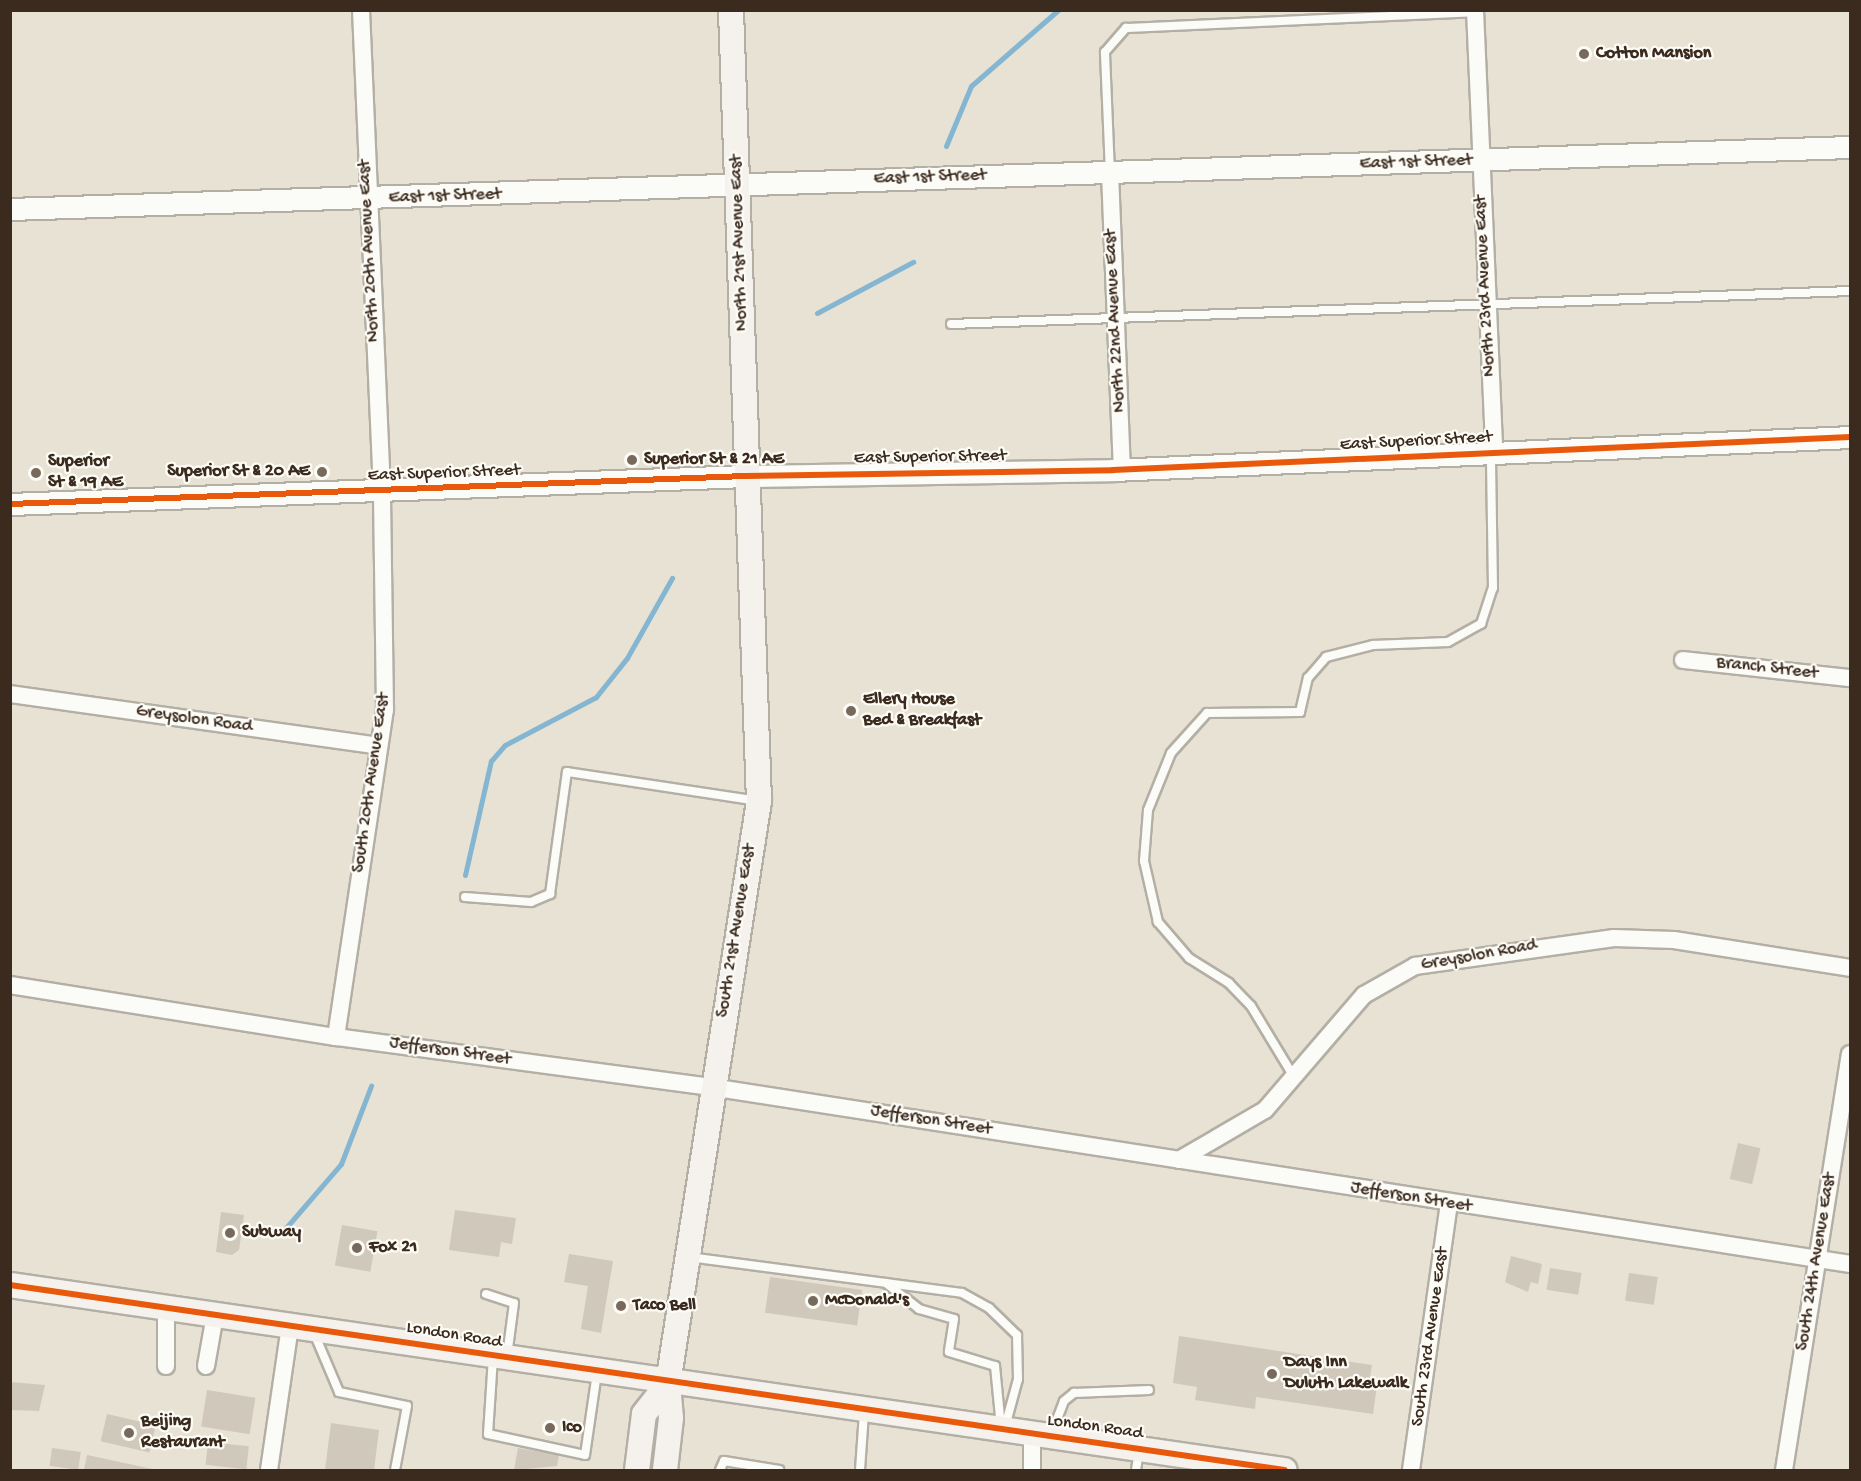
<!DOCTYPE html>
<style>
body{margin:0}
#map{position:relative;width:1861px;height:1481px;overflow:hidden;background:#e7e2d3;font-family:"Gochi Hand",sans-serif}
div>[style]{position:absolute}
.stream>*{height:5px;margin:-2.5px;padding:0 2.5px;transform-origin:2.5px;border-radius:2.5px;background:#84b5d1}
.building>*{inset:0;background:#d0c8ba;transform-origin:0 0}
.roads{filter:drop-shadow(2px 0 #b4afa5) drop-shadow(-2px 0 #b4afa5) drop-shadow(0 2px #b4afa5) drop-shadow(0 -2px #b4afa5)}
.service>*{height:8px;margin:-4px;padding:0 4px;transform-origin:4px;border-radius:4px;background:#fbfbf8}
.minor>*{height:16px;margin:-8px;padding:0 8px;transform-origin:8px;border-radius:8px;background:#fbfbf8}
.tertiary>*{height:21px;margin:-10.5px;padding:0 10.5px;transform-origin:10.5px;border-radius:10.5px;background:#fbfbf8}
.secondary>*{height:24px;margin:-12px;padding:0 12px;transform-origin:12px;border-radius:12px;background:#f5f2ee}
.cycleway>*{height:6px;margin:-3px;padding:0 3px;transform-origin:3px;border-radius:3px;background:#e8590c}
.dots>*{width:16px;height:16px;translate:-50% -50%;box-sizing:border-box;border:3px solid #fdfcf7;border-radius:50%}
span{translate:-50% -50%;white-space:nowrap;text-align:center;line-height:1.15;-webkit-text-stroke:4.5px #fdfcf7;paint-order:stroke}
.poi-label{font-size:18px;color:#3b2a1e;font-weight:700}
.left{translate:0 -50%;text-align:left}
.right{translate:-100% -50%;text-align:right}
.street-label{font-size:18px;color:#3b2a1e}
.frame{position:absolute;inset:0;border:12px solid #3b2a1e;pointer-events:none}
</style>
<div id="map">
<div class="stream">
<div style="left:946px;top:146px;width:65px;rotate:-67.4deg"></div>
<div style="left:971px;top:86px;width:116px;rotate:-41.1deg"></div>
<div style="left:817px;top:313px;width:109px;rotate:-28deg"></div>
<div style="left:465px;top:875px;width:117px;rotate:-77.2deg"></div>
<div style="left:491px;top:761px;width:21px;rotate:-49deg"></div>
<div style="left:505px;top:745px;width:103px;rotate:-27.8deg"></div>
<div style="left:596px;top:697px;width:50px;rotate:-51.5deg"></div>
<div style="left:627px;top:658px;width:92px;rotate:-60.6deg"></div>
<div style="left:284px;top:1230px;width:87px;rotate:-49.2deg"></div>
<div style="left:341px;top:1164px;width:84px;rotate:-69deg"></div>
</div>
<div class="building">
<div style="left:1738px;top:1143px;width:23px;height:37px;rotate:13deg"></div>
<div style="clip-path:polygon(455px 1210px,516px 1218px,512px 1244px,501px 1242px,499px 1257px,449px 1250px)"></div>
<div style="clip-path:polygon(221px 1212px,244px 1215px,239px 1250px,232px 1255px,216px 1252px)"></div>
<div style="left:342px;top:1225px;width:36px;height:41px;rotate:10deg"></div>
<div style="clip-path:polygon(569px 1254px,613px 1261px,601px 1333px,581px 1329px,588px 1286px,564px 1282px)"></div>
<div style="clip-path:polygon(1511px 1256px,1542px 1264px,1538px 1284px,1531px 1282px,1528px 1292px,1505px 1282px)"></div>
<div style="left:1550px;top:1268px;width:32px;height:22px;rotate:9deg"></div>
<div style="left:1629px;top:1273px;width:29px;height:28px;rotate:8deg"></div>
<div style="left:770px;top:1277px;width:93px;height:36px;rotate:8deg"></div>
<div style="clip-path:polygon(1179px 1336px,1372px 1365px,1369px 1383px,1377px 1385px,1373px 1414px,1256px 1397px,1255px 1409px,1195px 1400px,1197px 1387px,1173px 1383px)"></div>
<div style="clip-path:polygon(10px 1382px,45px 1385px,39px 1411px,10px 1410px)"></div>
<div style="left:207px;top:1390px;width:49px;height:37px;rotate:9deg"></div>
<div style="left:107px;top:1414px;width:50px;height:28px;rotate:13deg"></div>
<div style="clip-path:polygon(331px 1423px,379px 1430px,374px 1470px,325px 1470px)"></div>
<div style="left:208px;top:1442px;width:41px;height:23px;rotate:6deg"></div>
<div style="left:52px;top:1448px;width:29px;height:18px;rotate:8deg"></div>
<div style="clip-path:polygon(518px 1448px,559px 1455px,557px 1466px,514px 1470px)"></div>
<div style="clip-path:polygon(87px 1455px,157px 1470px,84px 1470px)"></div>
</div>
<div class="roads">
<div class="service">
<div style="left:1110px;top:173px;width:121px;rotate:-92.4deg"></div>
<div style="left:1105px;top:52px;width:32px;rotate:-49deg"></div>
<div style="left:1126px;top:28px;width:349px;rotate:-2.6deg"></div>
<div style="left:951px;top:324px;width:900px;rotate:-2.1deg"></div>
<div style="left:465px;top:897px;width:66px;rotate:4.3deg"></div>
<div style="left:531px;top:902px;width:21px;rotate:-23deg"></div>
<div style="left:550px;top:894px;width:123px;rotate:-82.1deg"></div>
<div style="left:567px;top:772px;width:193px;rotate:8.6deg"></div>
<div style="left:1294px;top:1077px;width:83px;rotate:-121.2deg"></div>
<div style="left:1251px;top:1006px;width:32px;rotate:-134deg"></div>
<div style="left:1229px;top:983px;width:47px;rotate:-148deg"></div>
<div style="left:1189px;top:958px;width:48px;rotate:-130.7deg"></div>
<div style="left:1158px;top:922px;width:63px;rotate:-102.9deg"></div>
<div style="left:1144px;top:861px;width:51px;rotate:-85.5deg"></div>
<div style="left:1148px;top:810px;width:61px;rotate:-68deg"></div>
<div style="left:1171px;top:753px;width:54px;rotate:-48deg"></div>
<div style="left:1207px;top:713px;width:93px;rotate:-0.6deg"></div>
<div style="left:1300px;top:712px;width:35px;rotate:-77deg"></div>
<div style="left:1308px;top:678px;width:28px;rotate:-49deg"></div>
<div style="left:1326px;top:657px;width:49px;rotate:-14.3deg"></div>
<div style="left:1373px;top:645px;width:75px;rotate:-2.3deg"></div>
<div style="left:1448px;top:642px;width:38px;rotate:-29deg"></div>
<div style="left:1481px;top:624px;width:38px;rotate:-72deg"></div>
<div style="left:1493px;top:588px;width:133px;rotate:-90.9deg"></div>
<div style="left:689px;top:1257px;width:275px;rotate:7.5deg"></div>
<div style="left:962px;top:1293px;width:31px;rotate:29deg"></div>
<div style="left:989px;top:1308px;width:39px;rotate:44deg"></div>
<div style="left:1017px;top:1335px;width:44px;rotate:88.7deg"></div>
<div style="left:1018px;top:1379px;width:50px;rotate:105.2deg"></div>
<div style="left:886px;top:1283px;width:42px;rotate:38.2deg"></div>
<div style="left:919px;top:1309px;width:36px;rotate:16deg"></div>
<div style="left:954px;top:1319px;width:33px;rotate:99deg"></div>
<div style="left:949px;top:1352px;width:48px;rotate:16.9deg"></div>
<div style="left:995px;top:1366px;width:61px;rotate:84.4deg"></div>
<div style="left:486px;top:1294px;width:29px;rotate:18deg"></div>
<div style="left:514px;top:1303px;width:53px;rotate:97.5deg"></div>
<div style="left:314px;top:1333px;width:64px;rotate:67deg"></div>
<div style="left:339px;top:1392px;width:69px;rotate:11.6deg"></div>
<div style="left:407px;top:1406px;width:65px;rotate:100.6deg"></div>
<div style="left:493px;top:1357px;width:77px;rotate:93.7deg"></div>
<div style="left:488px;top:1434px;width:99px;rotate:12.2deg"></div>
<div style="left:585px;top:1455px;width:83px;rotate:-81.7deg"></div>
<div style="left:1051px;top:1435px;width:36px;rotate:-69deg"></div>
<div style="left:1064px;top:1401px;width:13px;rotate:-39deg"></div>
<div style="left:1074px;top:1393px;width:75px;rotate:-2.3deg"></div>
<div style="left:720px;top:1470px;width:10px;rotate:-66deg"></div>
<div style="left:724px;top:1461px;width:56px;rotate:9.3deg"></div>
<div style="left:860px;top:1470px;width:57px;rotate:-86deg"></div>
<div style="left:1136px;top:1470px;width:18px;rotate:-81deg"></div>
</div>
<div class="minor">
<div style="left:1475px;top:10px;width:444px;rotate:87.5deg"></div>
<div style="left:1110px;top:173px;width:297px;rotate:87.7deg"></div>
<div style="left:1683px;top:660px;width:168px;rotate:6.2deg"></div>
<div style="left:10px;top:694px;width:372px;rotate:8deg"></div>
<div style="left:10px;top:985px;width:330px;rotate:9.1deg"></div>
<div style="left:336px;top:1037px;width:378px;rotate:7.6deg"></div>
<div style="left:711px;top:1087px;width:1153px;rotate:8.83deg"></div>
<div style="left:336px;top:1037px;width:331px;rotate:-81.5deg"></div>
<div style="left:385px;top:710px;width:219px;rotate:-90.8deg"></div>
<div style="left:382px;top:491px;width:481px;rotate:-92.5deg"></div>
<div style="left:1179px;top:1160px;width:99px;rotate:-30.2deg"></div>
<div style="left:1265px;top:1110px;width:152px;rotate:-49.3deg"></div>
<div style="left:1364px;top:995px;width:59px;rotate:-29.6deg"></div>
<div style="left:1415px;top:966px;width:201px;rotate:-8deg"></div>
<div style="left:1614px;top:938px;width:60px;rotate:1.9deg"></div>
<div style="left:1674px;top:940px;width:178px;rotate:9deg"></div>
<div style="left:166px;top:1308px;width:58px;rotate:90deg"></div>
<div style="left:206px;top:1366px;width:52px;rotate:-80deg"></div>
<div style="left:269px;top:1470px;width:146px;rotate:-81.7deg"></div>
<div style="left:1032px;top:1470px;width:35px;rotate:-90deg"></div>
<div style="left:1411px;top:1470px;width:269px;rotate:-81.9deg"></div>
<div style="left:1784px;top:1470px;width:421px;rotate:-81deg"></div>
</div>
<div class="tertiary">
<div style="left:10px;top:209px;width:1841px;rotate:-1.93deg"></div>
<div style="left:10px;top:504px;width:737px;rotate:-2.18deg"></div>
<div style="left:746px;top:476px;width:367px;rotate:-0.9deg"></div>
<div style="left:1113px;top:470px;width:738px;rotate:-2.56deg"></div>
</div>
<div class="secondary">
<div style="left:10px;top:1285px;width:1288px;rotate:8.26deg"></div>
<div style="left:637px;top:1470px;width:56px;rotate:-82.9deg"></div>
<div style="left:644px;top:1414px;width:39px;rotate:-52deg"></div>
<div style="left:665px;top:1470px;width:52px;rotate:-83.4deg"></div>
<div style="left:671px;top:1418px;width:35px;rotate:-95deg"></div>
<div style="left:668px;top:1383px;width:589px;rotate:-81.11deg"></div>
<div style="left:759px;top:801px;width:791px;rotate:-92.03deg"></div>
</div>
</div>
<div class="cycleway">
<div style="left:10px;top:504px;width:737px;rotate:-2.18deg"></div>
<div style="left:746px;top:476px;width:367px;rotate:-0.9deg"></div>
<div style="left:1113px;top:470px;width:738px;rotate:-2.56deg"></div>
<div style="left:10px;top:1285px;width:1288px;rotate:8.26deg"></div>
</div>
<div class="dots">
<div style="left:1584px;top:54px;background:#776a5d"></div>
<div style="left:632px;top:460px;background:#776a5d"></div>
<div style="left:322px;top:472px;background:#776a5d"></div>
<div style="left:36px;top:473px;background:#776a5d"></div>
<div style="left:851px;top:711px;background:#776a5d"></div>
<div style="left:230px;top:1233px;background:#776a5d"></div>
<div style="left:357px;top:1248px;background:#776a5d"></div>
<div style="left:813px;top:1301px;background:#776a5d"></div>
<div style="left:621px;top:1306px;background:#776a5d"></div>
<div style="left:1272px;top:1374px;background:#776a5d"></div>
<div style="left:550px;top:1428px;background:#776a5d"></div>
<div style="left:129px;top:1433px;background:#776a5d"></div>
</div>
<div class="poi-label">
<span class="left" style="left:1596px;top:54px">Cotton Mansion</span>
<span class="left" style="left:644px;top:460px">Superior St &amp; 21 AE</span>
<span class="left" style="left:48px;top:473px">Superior<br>St &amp; 19 AE</span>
<span class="right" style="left:310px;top:472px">Superior St &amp; 20 AE</span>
<span class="left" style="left:863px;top:711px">Ellery House<br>Bed &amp; Breakfast</span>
<span class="left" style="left:242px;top:1233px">Subway</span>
<span class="left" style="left:369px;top:1248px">Fox 21</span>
<span class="left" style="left:825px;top:1301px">McDonald's</span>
<span class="left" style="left:633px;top:1306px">Taco Bell</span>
<span class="left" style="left:1284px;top:1374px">Days Inn<br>Duluth Lakewalk</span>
<span class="left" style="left:141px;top:1433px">Beijing<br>Restaurant</span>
<span class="left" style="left:562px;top:1428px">Ico</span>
</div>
<div class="street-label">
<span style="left:1416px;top:163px;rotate:-2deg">East 1st Street</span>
<span style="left:930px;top:178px;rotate:-2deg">East 1st Street</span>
<span style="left:445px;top:197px;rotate:-2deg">East 1st Street</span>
<span style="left:740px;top:243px;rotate:-92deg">North 21st Avenue East</span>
<span style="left:370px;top:251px;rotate:-93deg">North 20th Avenue East</span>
<span style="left:1486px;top:286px;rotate:-93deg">North 23rd Avenue East</span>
<span style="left:1116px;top:321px;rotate:-93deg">North 22nd Avenue East</span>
<span style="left:1416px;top:442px;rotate:-3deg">East Superior Street</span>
<span style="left:930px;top:458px;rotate:-1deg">East Superior Street</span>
<span style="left:444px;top:474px;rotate:-2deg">East Superior Street</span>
<span style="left:1767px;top:669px;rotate:6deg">Branch Street</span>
<span style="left:194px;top:720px;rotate:8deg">Greysolon Road</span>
<span style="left:372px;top:783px;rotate:-82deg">South 20th Avenue East</span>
<span style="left:737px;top:931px;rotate:-81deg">South 21st Avenue East</span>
<span style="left:1479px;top:956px;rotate:-10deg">Greysolon Road</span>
<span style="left:450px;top:1052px;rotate:8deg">Jefferson Street</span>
<span style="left:931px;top:1121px;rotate:9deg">Jefferson Street</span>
<span style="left:1411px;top:1198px;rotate:9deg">Jefferson Street</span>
<span style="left:1817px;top:1262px;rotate:-81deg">South 24th Avenue East</span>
<span style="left:454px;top:1336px;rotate:9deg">London Road</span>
<span style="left:1431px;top:1337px;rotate:-82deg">South 23rd Avenue East</span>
<span style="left:1095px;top:1428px;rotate:8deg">London Road</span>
</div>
<div class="frame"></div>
</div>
